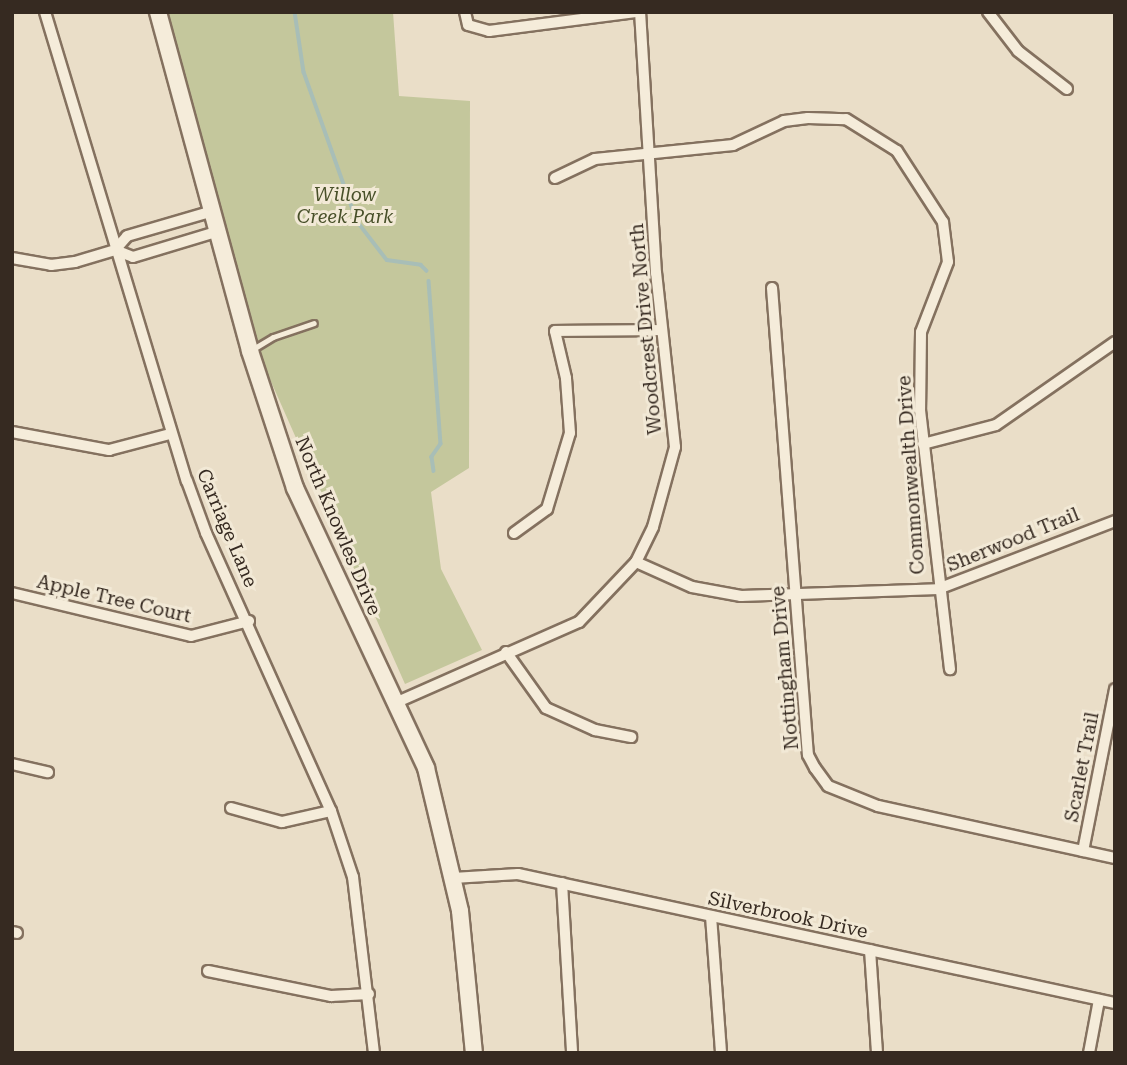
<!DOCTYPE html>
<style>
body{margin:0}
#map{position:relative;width:1127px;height:1065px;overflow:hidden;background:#eadec8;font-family:"Roboto Serif",serif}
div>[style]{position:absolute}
.green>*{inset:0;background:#c4c79c}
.stream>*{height:3.5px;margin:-1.75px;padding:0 1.75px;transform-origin:1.75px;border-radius:1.75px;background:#a8beb7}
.roads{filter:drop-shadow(2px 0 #84715f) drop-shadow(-2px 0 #84715f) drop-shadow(0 2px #84715f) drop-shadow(0 -2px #84715f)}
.lane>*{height:5px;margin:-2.5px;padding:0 2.5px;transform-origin:2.5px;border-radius:2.5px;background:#f5ecda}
.street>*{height:10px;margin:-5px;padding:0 5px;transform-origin:5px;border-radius:5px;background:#f5ecda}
.secondary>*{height:16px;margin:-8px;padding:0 8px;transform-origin:8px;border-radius:8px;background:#f5ecda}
span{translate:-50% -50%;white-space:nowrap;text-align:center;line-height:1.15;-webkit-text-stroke:6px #f2e9d6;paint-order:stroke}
.park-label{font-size:19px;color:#485029;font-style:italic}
.street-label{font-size:19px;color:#362a21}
.frame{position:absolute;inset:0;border:14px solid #362a21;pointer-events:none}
</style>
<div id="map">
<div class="green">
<div style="clip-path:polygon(167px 12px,393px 12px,399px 96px,470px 101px,469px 468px,431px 492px,441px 569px,482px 650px,405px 684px,261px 359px)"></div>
</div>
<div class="stream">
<div style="left:295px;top:12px;width:61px;rotate:81.5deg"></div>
<div style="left:304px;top:72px;width:158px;rotate:70.4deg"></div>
<div style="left:357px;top:221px;width:49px;rotate:52.4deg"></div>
<div style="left:387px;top:260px;width:34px;rotate:8deg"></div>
<div style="left:421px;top:265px;width:8px;rotate:45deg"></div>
<div style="left:429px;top:281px;width:163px;rotate:85.8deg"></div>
<div style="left:441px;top:444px;width:16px;rotate:125deg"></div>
<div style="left:432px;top:457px;width:14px;rotate:82deg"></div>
</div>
<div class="roads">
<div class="lane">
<div style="left:253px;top:349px;width:23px;rotate:-31deg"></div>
<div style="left:273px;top:337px;width:43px;rotate:-18.9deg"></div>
</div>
<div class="street">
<div style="left:45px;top:12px;width:490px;rotate:73.2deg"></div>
<div style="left:187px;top:481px;width:55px;rotate:69.9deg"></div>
<div style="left:206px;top:533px;width:305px;rotate:65.8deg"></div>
<div style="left:331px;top:811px;width:70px;rotate:71.6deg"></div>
<div style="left:353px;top:877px;width:177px;rotate:83.2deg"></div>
<div style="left:465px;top:12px;width:13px;rotate:77deg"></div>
<div style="left:468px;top:25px;width:22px;rotate:16deg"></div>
<div style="left:489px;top:31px;width:148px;rotate:-7.4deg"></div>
<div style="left:988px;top:12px;width:49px;rotate:52.4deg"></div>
<div style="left:1018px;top:51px;width:62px;rotate:37.8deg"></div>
<div style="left:555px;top:178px;width:44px;rotate:-25.4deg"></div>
<div style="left:595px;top:159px;width:139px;rotate:-5.8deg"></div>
<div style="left:733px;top:145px;width:56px;rotate:-25.2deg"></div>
<div style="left:784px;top:121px;width:24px;rotate:-7deg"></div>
<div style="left:808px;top:118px;width:38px;rotate:2deg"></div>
<div style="left:846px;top:119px;width:60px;rotate:32.1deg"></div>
<div style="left:897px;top:151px;width:85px;rotate:57.1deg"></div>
<div style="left:943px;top:222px;width:40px;rotate:82.9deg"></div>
<div style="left:948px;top:262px;width:75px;rotate:111.1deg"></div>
<div style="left:921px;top:332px;width:78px;rotate:90.7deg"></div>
<div style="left:920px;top:410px;width:261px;rotate:83.4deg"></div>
<div style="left:115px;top:250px;width:19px;rotate:21deg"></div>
<div style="left:133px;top:257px;width:90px;rotate:-16.8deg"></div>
<div style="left:12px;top:258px;width:40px;rotate:10deg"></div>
<div style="left:51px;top:265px;width:24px;rotate:-7deg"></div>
<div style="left:75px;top:262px;width:42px;rotate:-16.7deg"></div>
<div style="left:115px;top:250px;width:18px;rotate:-49deg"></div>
<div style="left:127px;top:236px;width:90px;rotate:-16.2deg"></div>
<div style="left:772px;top:288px;width:468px;rotate:85.6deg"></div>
<div style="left:808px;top:755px;width:15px;rotate:62deg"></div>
<div style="left:815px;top:768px;width:22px;rotate:54deg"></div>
<div style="left:828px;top:786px;width:54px;rotate:21.8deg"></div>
<div style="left:878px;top:806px;width:243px;rotate:12.4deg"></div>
<div style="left:12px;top:432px;width:99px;rotate:10.5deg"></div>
<div style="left:109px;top:450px;width:63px;rotate:-14.7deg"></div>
<div style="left:923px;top:444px;width:75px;rotate:-14.6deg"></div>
<div style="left:996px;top:425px;width:145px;rotate:-34.9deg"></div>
<div style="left:514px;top:533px;width:41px;rotate:-36deg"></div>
<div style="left:547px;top:509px;width:79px;rotate:-73.2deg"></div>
<div style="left:570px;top:433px;width:55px;rotate:-94.2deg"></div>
<div style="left:566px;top:378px;width:48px;rotate:-103.2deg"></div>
<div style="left:555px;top:331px;width:106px;rotate:-0.5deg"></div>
<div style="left:636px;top:562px;width:61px;rotate:24.1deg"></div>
<div style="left:692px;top:587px;width:50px;rotate:10.4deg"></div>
<div style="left:741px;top:596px;width:197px;rotate:-2deg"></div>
<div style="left:938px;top:589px;width:190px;rotate:-21deg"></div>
<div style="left:12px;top:593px;width:184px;rotate:13.5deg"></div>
<div style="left:191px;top:636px;width:60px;rotate:-14.5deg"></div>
<div style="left:506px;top:652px;width:69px;rotate:54.5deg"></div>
<div style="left:546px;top:708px;width:54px;rotate:24.2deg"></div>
<div style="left:595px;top:730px;width:37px;rotate:11deg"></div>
<div style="left:395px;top:703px;width:201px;rotate:-23.8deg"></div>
<div style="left:579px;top:622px;width:83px;rotate:-46.5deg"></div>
<div style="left:636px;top:562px;width:39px;rotate:-64deg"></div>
<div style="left:653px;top:527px;width:83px;rotate:-74.6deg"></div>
<div style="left:675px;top:447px;width:175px;rotate:-96.2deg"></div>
<div style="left:656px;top:273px;width:261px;rotate:-93.5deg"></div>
<div style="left:12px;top:764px;width:37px;rotate:13deg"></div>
<div style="left:231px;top:808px;width:53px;rotate:15.4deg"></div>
<div style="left:282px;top:822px;width:50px;rotate:-12.7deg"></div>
<div style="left:1083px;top:851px;width:165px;rotate:-78.8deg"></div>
<div style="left:453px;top:878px;width:65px;rotate:-3.5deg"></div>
<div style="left:518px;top:874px;width:611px;rotate:12.19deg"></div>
<div style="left:562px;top:883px;width:170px;rotate:86.6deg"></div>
<div style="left:711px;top:916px;width:137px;rotate:85.8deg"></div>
<div style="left:12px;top:932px;width:5px;rotate:11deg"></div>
<div style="left:870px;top:950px;width:103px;rotate:86.1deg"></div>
<div style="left:208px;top:971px;width:126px;rotate:11.5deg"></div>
<div style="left:331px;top:996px;width:38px;rotate:-3deg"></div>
<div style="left:1089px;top:1053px;width:54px;rotate:-79.3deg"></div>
</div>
<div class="secondary">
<div style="left:158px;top:12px;width:351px;rotate:74.8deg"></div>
<div style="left:250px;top:351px;width:144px;rotate:71.8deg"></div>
<div style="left:295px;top:488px;width:309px;rotate:64.9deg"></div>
<div style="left:426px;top:768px;width:147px;rotate:76.6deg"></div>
<div style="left:460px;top:911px;width:143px;rotate:84.4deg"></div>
</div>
</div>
<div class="park-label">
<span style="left:345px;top:206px">Willow<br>Creek Park</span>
</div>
<div class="street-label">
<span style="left:646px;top:329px;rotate:-95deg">Woodcrest Drive North</span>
<span style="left:911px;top:475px;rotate:-94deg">Commonwealth Drive</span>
<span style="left:338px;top:526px;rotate:67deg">North Knowles Drive</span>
<span style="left:227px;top:528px;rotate:67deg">Carriage Lane</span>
<span style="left:1013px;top:540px;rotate:-22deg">Sherwood Trail</span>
<span style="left:114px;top:599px;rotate:13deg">Apple Tree Court</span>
<span style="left:785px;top:668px;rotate:-95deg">Nottingham Drive</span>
<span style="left:1082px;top:767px;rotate:-79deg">Scarlet Trail</span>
<span style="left:788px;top:915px;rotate:12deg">Silverbrook Drive</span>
</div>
<div class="frame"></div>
</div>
